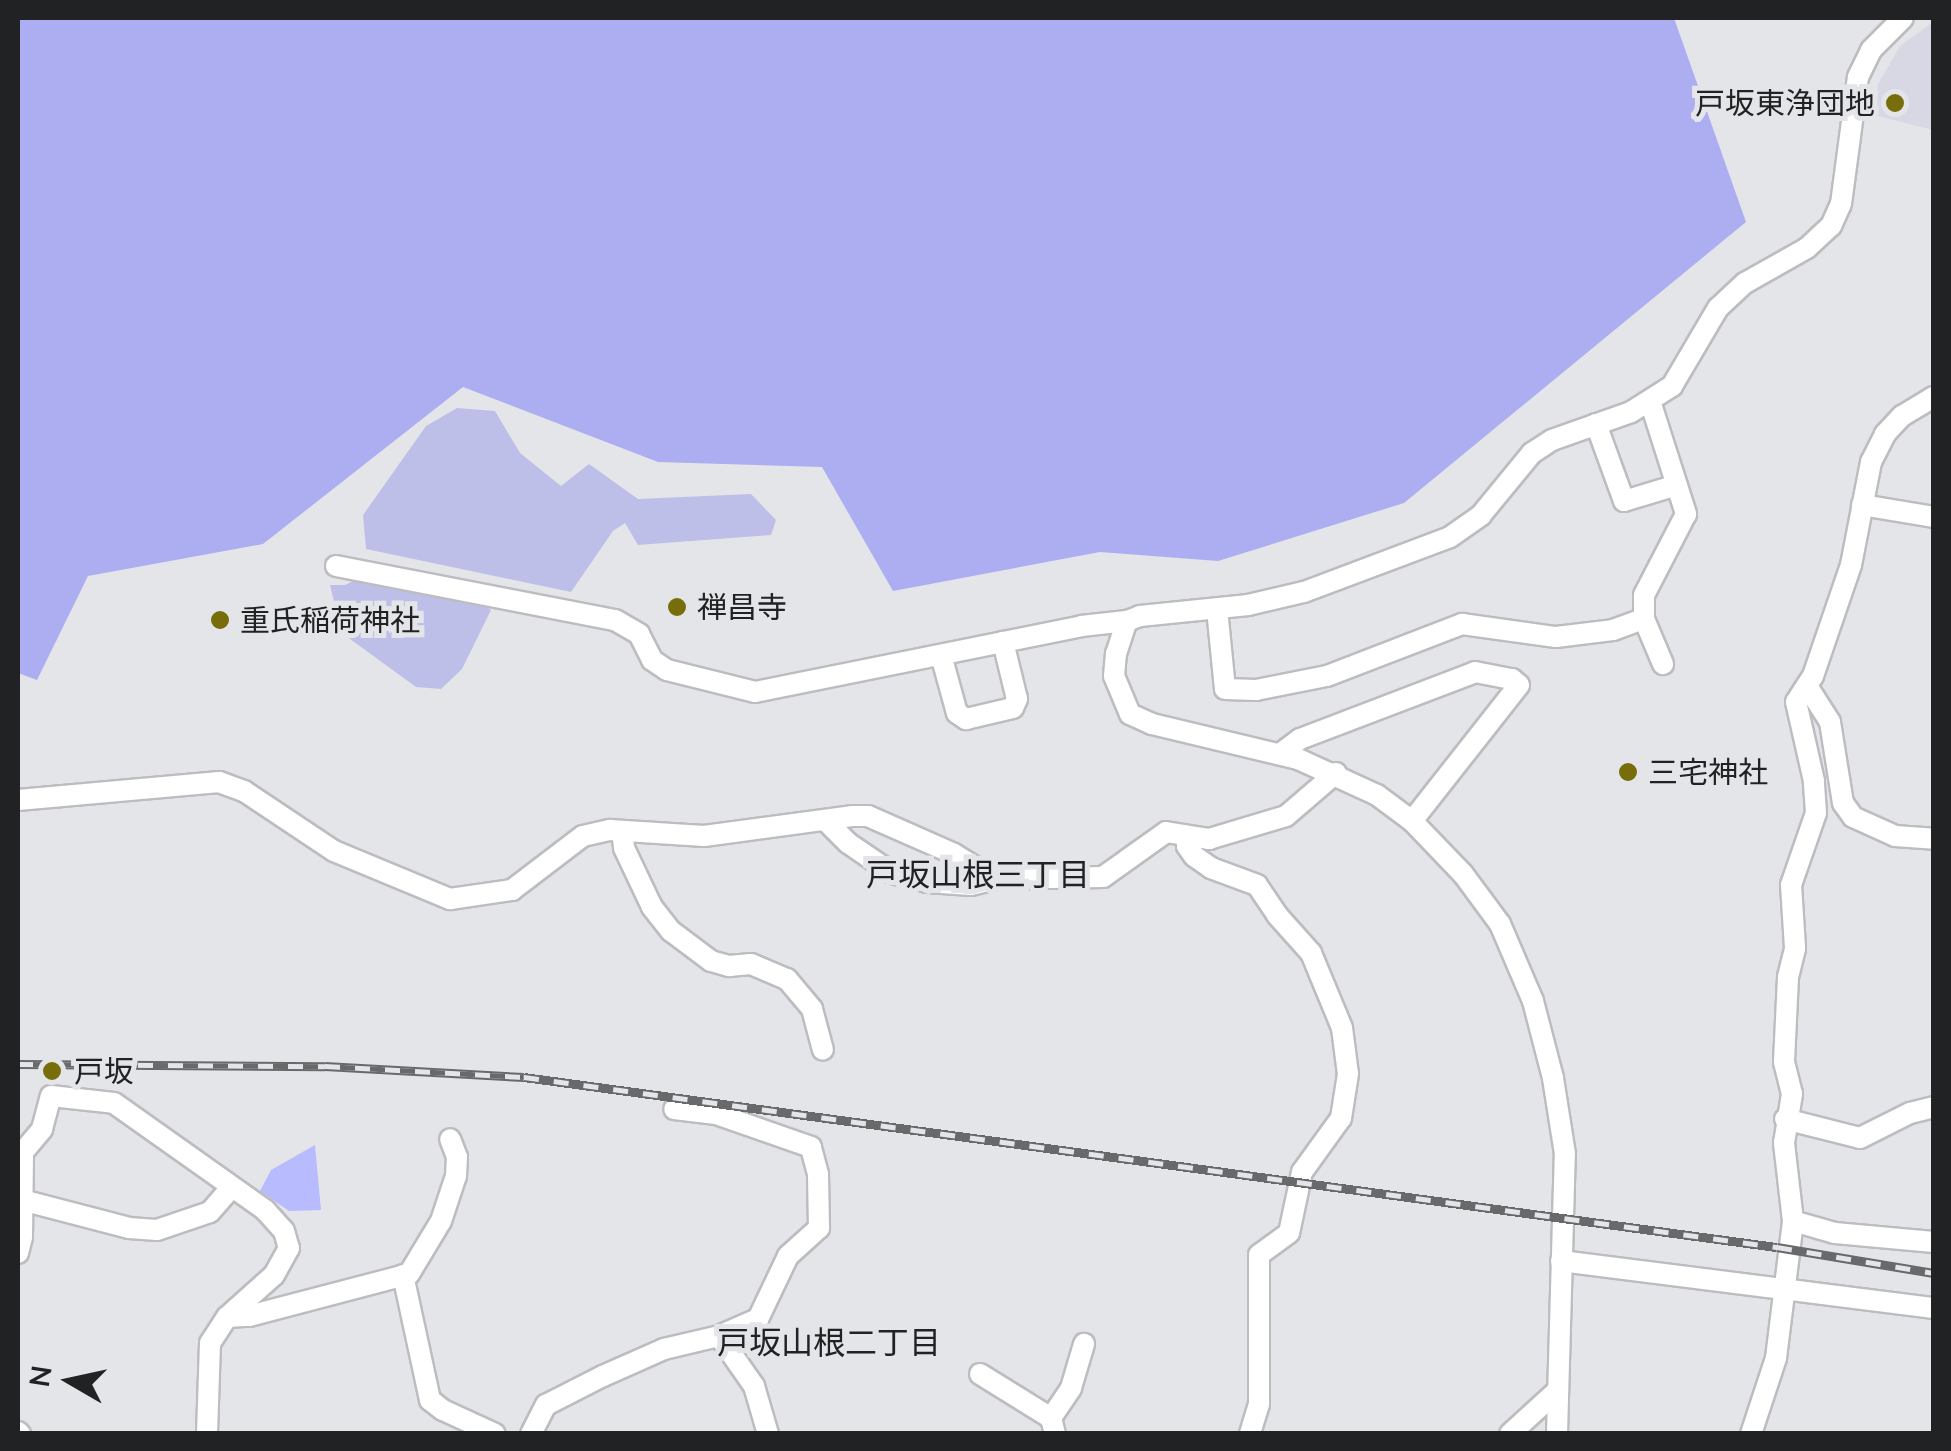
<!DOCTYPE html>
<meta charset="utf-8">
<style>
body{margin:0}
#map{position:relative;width:1951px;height:1451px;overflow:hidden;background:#e4e5e8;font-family:Mulish,"Noto Sans JP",sans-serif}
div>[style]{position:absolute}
.built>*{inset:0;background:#d7d8e3}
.green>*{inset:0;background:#bdbfe9}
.forest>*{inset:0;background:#adaef2}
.water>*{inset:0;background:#b9bbff}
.roads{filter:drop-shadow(2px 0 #bdbdc1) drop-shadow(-2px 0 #bdbdc1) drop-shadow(0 2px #bdbdc1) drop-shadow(0 -2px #bdbdc1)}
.minor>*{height:20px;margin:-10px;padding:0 10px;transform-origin:10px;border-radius:10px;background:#fff}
.rail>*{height:9px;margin-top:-4.5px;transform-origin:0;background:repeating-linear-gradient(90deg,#e4e5e8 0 15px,#68696b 0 30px);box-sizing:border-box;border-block:2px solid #68696b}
.dots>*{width:28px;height:28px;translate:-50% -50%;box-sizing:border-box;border:5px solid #e4e5e8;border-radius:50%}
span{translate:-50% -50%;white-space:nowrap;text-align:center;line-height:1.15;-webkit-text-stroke:10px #e4e5e8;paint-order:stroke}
.poi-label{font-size:30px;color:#212223}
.right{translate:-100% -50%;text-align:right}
.left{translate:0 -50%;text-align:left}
.neighbourhood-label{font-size:32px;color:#212223}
.frame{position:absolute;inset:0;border:20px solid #212223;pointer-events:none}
.north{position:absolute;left:20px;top:1331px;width:100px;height:100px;-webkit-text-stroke:8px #e4e5e8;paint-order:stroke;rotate:279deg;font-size:28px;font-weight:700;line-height:40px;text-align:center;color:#212223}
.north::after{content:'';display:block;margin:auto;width:35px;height:45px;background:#212223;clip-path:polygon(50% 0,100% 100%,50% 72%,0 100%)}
</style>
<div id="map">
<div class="built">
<div style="clip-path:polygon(1933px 22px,1933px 130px,1874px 115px,1878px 84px,1900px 46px)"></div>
</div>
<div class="green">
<div style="clip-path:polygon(457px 408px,495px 411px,520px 453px,561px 486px,589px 464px,638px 499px,751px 494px,776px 520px,771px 535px,638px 545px,625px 523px,613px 531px,571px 592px,366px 549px,363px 515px,426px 426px)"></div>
<div style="clip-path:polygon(364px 576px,478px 601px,491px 610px,462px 669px,441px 689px,416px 687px,335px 628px,337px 614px,330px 585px,345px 585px)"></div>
</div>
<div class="forest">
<div style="clip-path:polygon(18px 18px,1674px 18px,1746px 222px,1404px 503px,1218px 561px,1100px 552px,893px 591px,822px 467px,658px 462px,463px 387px,263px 544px,88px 576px,37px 680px,18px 673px)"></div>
</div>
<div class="water">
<div style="clip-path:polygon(315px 1145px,321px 1210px,289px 1211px,260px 1191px,271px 1170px)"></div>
</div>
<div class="roads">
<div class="minor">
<div style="left:1650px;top:401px;width:119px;rotate:72.3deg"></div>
<div style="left:1686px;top:514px;width:91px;rotate:117.4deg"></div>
<div style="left:1644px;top:595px;width:24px;rotate:90deg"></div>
<div style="left:1644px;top:619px;width:49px;rotate:67.1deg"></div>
<div style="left:1596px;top:424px;width:82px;rotate:70deg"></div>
<div style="left:1624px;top:501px;width:55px;rotate:-16.8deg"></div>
<div style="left:1862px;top:505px;width:73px;rotate:9.5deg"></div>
<div style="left:336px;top:566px;width:284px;rotate:11deg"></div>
<div style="left:615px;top:620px;width:28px;rotate:30deg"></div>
<div style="left:639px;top:634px;width:29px;rotate:63deg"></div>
<div style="left:652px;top:660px;width:18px;rotate:34deg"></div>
<div style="left:667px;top:670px;width:91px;rotate:14deg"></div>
<div style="left:755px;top:692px;width:333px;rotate:-11.4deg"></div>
<div style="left:1081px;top:626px;width:46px;rotate:-6.2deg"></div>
<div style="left:1217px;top:609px;width:80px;rotate:84.3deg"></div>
<div style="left:1225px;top:689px;width:31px;rotate:2deg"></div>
<div style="left:1256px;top:690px;width:72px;rotate:-11.2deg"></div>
<div style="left:1327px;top:676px;width:145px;rotate:-21.1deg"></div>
<div style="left:1462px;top:624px;width:95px;rotate:7.9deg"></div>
<div style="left:1556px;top:637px;width:57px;rotate:-7deg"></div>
<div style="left:1613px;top:630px;width:33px;rotate:-20deg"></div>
<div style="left:941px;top:655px;width:60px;rotate:74.6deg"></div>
<div style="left:957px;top:713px;width:11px;rotate:34deg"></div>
<div style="left:966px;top:719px;width:48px;rotate:-13.2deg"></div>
<div style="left:1013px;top:708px;width:10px;rotate:-66deg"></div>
<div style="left:1017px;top:699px;width:59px;rotate:-103.8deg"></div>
<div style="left:1807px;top:686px;width:43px;rotate:57.4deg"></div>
<div style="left:1830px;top:722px;width:82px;rotate:80.9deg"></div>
<div style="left:1843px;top:803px;width:17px;rotate:54deg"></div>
<div style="left:1853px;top:817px;width:46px;rotate:24.3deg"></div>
<div style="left:1895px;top:836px;width:39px;rotate:4deg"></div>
<div style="left:1280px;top:754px;width:25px;rotate:-37deg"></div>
<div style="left:1300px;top:739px;width:187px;rotate:-20.9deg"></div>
<div style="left:1475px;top:672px;width:38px;rotate:11deg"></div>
<div style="left:1512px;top:679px;width:9px;rotate:41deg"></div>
<div style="left:1519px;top:685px;width:173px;rotate:128.2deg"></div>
<div style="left:18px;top:800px;width:202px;rotate:-5.1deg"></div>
<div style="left:219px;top:782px;width:27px;rotate:20deg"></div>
<div style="left:244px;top:791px;width:108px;rotate:33.7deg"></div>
<div style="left:334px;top:851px;width:126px;rotate:22.5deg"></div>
<div style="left:450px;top:899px;width:63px;rotate:-8.3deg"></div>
<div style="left:512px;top:890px;width:89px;rotate:-37.3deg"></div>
<div style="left:583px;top:836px;width:28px;rotate:-13deg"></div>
<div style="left:610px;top:830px;width:94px;rotate:3.7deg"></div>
<div style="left:704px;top:836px;width:149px;rotate:-7.7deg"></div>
<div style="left:852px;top:816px;width:16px"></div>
<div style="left:868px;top:816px;width:94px;rotate:23.8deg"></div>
<div style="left:954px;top:854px;width:48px;rotate:31.4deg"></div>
<div style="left:995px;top:879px;width:108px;rotate:-1.1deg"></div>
<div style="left:1103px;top:877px;width:77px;rotate:-35.5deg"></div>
<div style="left:1166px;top:832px;width:44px;rotate:9.2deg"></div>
<div style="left:1209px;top:839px;width:80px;rotate:-16.6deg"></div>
<div style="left:1286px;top:816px;width:66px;rotate:-40.7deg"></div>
<div style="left:826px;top:821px;width:31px;rotate:45deg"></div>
<div style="left:848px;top:843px;width:53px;rotate:34.3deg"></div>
<div style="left:892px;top:873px;width:36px;rotate:14deg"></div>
<div style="left:927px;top:882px;width:44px;rotate:3.9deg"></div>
<div style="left:971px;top:885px;width:25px;rotate:-14deg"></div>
<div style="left:622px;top:831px;width:17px;rotate:83deg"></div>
<div style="left:624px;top:848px;width:65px;rotate:64.6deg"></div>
<div style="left:652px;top:907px;width:31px;rotate:52deg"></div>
<div style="left:671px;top:931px;width:50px;rotate:36.9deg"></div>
<div style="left:711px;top:961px;width:19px;rotate:16deg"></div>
<div style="left:729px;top:966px;width:22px;rotate:-5deg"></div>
<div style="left:751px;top:964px;width:39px;rotate:23deg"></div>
<div style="left:787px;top:979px;width:39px;rotate:50deg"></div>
<div style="left:812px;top:1009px;width:42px;rotate:75deg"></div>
<div style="left:1188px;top:836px;width:10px;rotate:96deg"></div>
<div style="left:1187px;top:846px;width:12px;rotate:55deg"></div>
<div style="left:1194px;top:856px;width:21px;rotate:35deg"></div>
<div style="left:1211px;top:868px;width:49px;rotate:20.3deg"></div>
<div style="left:1257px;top:885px;width:36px;rotate:56deg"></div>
<div style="left:1277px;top:915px;width:51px;rotate:48.2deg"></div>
<div style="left:1311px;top:953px;width:81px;rotate:67.5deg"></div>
<div style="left:1342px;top:1028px;width:46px;rotate:82.6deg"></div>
<div style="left:1348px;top:1074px;width:45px;rotate:99deg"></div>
<div style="left:1341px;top:1118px;width:67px;rotate:125.8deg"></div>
<div style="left:1302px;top:1172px;width:62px;rotate:102deg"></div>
<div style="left:1289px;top:1233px;width:37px;rotate:144deg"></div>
<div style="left:1259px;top:1255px;width:149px;rotate:90deg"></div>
<div style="left:1259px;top:1404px;width:31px;rotate:107deg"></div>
<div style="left:1785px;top:1119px;width:77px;rotate:14.2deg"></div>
<div style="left:1860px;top:1138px;width:56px;rotate:-26.6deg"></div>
<div style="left:1910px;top:1113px;width:25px;rotate:-14deg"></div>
<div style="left:18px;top:1199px;width:115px;rotate:14.6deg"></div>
<div style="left:129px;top:1228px;width:28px;rotate:4deg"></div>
<div style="left:157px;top:1230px;width:56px;rotate:-18.8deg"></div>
<div style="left:210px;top:1212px;width:33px;rotate:-49deg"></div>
<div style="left:1793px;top:1221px;width:44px;rotate:15.9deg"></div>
<div style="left:1835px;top:1233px;width:99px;rotate:5.2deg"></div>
<div style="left:18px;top:1253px;width:16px;rotate:-76deg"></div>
<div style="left:22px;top:1237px;width:85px;rotate:-89.3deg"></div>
<div style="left:23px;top:1152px;width:30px;rotate:-50deg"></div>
<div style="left:42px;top:1129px;width:34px;rotate:-75deg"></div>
<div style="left:51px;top:1096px;width:63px;rotate:6.3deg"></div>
<div style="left:114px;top:1103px;width:185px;rotate:35.3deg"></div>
<div style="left:265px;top:1210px;width:28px;rotate:48deg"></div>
<div style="left:284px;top:1231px;width:18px;rotate:74deg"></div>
<div style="left:289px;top:1248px;width:31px;rotate:119deg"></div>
<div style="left:274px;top:1275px;width:63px;rotate:138.2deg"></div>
<div style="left:227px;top:1317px;width:31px;rotate:123deg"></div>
<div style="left:210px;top:1343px;width:91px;rotate:91.9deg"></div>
<div style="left:1561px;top:1261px;width:376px;rotate:7.2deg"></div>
<div style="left:403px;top:1275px;width:128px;rotate:77.8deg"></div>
<div style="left:430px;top:1400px;width:16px;rotate:38deg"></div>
<div style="left:443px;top:1410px;width:57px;rotate:24.8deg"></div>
<div style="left:227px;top:1317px;width:22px;rotate:-3deg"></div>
<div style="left:249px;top:1316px;width:165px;rotate:-14.7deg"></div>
<div style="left:409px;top:1274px;width:62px;rotate:-58.9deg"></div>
<div style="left:441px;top:1221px;width:47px;rotate:-71.6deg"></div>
<div style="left:456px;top:1176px;width:19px;rotate:-87deg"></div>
<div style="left:457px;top:1157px;width:19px;rotate:-111deg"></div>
<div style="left:719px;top:1336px;width:61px;rotate:55deg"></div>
<div style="left:754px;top:1386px;width:50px;rotate:73.7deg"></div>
<div style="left:980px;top:1374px;width:84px;rotate:31.8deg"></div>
<div style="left:1051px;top:1418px;width:16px;rotate:76deg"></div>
<div style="left:1051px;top:1418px;width:36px;rotate:-56deg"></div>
<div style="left:1071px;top:1388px;width:46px;rotate:-73.5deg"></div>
<div style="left:18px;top:1432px;width:3px;rotate:45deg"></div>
<div style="left:531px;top:1434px;width:33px;rotate:-63deg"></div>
<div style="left:546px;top:1405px;width:64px;rotate:-27deg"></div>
<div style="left:603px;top:1376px;width:67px;rotate:-23.9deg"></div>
<div style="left:664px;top:1349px;width:57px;rotate:-13.3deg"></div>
<div style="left:719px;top:1336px;width:43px;rotate:-23.6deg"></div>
<div style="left:758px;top:1319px;width:70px;rotate:-64.5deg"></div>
<div style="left:788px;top:1256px;width:42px;rotate:-42.1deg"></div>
<div style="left:819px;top:1228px;width:54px;rotate:-91.1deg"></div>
<div style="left:818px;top:1174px;width:28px;rotate:-105deg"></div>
<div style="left:811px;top:1147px;width:101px;rotate:-160.8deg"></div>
<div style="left:716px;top:1114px;width:42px;rotate:-173.2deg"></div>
<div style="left:1510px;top:1434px;width:62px;rotate:-42.4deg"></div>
<div style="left:1557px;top:1434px;width:280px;rotate:-88.4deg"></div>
<div style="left:1565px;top:1154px;width:77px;rotate:-99deg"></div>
<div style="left:1553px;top:1078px;width:80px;rotate:-104.6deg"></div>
<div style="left:1533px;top:1001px;width:84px;rotate:-113.2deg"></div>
<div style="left:1500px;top:924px;width:62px;rotate:-126.5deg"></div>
<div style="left:1463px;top:874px;width:74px;rotate:-133.9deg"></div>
<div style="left:1412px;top:821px;width:44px;rotate:-143.4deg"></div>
<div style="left:1377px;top:795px;width:87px;rotate:-155.5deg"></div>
<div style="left:1298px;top:759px;width:150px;rotate:-166.5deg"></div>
<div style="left:1152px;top:724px;width:24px;rotate:-156deg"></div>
<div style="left:1130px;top:714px;width:41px;rotate:-112.8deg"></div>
<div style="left:1114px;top:676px;width:22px;rotate:-85deg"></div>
<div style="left:1116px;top:654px;width:35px;rotate:-72deg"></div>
<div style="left:1127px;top:621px;width:14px;rotate:-21deg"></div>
<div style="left:1140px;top:616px;width:109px;rotate:-5.8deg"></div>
<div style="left:1248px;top:605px;width:57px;rotate:-13.1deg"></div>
<div style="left:1304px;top:592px;width:156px;rotate:-20.6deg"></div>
<div style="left:1450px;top:537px;width:38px;rotate:-35deg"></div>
<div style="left:1481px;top:515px;width:80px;rotate:-50.6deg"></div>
<div style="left:1532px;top:453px;width:24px;rotate:-33deg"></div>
<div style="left:1552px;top:440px;width:84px;rotate:-19.5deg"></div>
<div style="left:1631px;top:412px;width:49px;rotate:-32.4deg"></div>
<div style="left:1672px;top:386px;width:91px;rotate:-59.5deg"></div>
<div style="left:1718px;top:308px;width:37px;rotate:-43deg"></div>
<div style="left:1745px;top:283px;width:71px;rotate:-29.4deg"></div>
<div style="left:1807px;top:248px;width:33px;rotate:-43deg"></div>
<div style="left:1831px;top:226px;width:24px;rotate:-66deg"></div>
<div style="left:1841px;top:204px;width:128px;rotate:-82.4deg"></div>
<div style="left:1858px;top:77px;width:30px;rotate:-64deg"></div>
<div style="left:1871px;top:50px;width:45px;rotate:-45deg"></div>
<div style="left:1751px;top:1434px;width:80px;rotate:-71.8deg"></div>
<div style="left:1776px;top:1358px;width:138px;rotate:-82.9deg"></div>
<div style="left:1793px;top:1221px;width:79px;rotate:-96.6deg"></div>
<div style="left:1784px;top:1143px;width:50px;rotate:-80.7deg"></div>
<div style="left:1792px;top:1094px;width:33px;rotate:-104deg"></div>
<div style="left:1784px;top:1062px;width:85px;rotate:-87.3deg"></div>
<div style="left:1788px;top:977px;width:30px;rotate:-76deg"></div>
<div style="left:1795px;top:948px;width:63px;rotate:-93.6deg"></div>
<div style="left:1791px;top:885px;width:76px;rotate:-70.9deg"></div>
<div style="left:1816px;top:813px;width:32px;rotate:-94deg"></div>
<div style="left:1814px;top:781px;width:81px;rotate:-102.8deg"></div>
<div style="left:1796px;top:702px;width:31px;rotate:-57deg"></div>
<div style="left:1813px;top:676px;width:117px;rotate:-71.1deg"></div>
<div style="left:1851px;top:565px;width:105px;rotate:-79deg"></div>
<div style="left:1871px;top:462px;width:31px;rotate:-63deg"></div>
<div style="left:1885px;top:434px;width:25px;rotate:-47deg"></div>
<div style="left:1902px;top:416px;width:37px;rotate:-31deg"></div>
</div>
</div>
<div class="rail">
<div style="left:18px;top:1064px;width:307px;rotate:0.4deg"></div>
<div style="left:325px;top:1066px;width:199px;rotate:3.2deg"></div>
<div style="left:524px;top:1077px;width:1264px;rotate:7.73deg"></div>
<div style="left:1777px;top:1247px;width:159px;rotate:9.4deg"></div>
</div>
<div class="dots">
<div style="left:1895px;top:103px;background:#776d0a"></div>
<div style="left:677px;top:607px;background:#776d0a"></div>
<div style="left:220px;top:620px;background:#776d0a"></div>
<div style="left:1628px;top:772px;background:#776d0a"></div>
<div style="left:52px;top:1071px;background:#776d0a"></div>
</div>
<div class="poi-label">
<span class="right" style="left:1875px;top:103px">戸坂東浄団地</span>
<span class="left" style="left:697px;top:607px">禅昌寺</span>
<span class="left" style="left:240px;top:620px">重氏稲荷神社</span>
<span class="left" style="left:1648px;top:772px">三宅神社</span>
<span class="left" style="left:74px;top:1071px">戸坂</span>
</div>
<div class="neighbourhood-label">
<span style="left:978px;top:874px">戸坂山根三丁目</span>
<span style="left:829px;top:1342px">戸坂山根二丁目</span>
</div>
<div class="frame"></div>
<div class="north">N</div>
</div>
